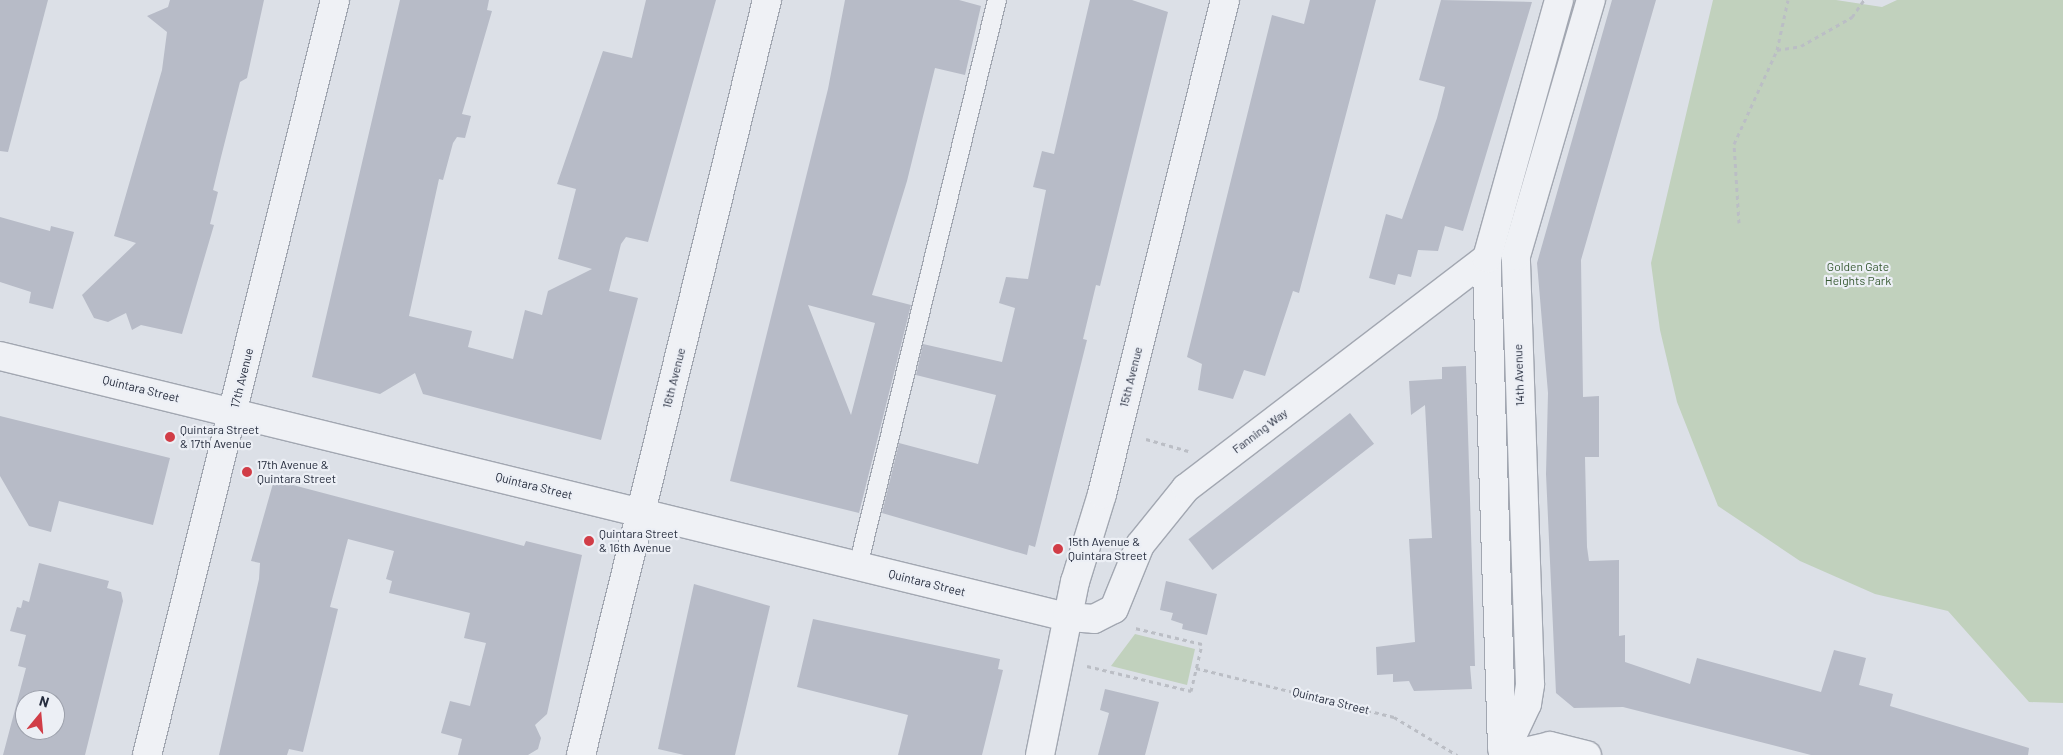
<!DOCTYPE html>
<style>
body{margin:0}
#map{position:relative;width:2063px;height:755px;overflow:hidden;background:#dce0e7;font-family:Barlow,sans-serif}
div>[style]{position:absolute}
.green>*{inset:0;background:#c1d1bd}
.building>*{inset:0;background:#b7bbc7;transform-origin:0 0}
.path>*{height:3px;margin-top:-1.5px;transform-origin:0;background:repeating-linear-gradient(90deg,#bbbec5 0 4px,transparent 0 8px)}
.roads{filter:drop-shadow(1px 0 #a2a7b1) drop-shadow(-1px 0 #a2a7b1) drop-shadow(0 1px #a2a7b1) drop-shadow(0 -1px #a2a7b1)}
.service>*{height:18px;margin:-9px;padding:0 9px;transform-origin:9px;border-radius:9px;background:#eff1f5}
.minor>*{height:28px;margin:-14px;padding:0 14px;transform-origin:14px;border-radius:14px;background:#eff1f5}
.tertiary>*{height:28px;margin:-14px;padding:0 14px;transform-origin:14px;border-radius:14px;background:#eff1f5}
.dots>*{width:14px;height:14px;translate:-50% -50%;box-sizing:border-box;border:2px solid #eceff5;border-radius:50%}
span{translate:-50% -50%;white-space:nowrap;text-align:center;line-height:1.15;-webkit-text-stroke:4.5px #eceff5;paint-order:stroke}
.park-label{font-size:12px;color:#375a33}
.street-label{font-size:12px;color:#262d3e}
.poi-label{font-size:12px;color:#262d3e}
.left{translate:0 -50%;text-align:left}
.north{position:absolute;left:15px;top:690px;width:50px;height:50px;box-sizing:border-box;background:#eceff5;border:1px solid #9da1ac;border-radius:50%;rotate:17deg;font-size:14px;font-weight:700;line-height:20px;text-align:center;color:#262d3e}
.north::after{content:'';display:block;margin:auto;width:18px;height:22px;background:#d13d47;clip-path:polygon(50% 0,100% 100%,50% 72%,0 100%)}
</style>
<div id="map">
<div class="green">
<div style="clip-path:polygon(1713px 0,1836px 0,1882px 7px,1897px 0,2063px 0,2063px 703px,2029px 702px,1948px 611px,1875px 594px,1800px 561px,1718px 506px,1677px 402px,1660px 330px,1651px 263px)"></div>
<div style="clip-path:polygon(1135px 634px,1195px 649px,1187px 685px,1111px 666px)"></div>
</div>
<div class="building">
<div style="clip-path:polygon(0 0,48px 0,8px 152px,0 151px)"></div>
<div style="clip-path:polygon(170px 0,264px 0,247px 78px,240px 82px,221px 157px,213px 190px,218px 192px,210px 224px,214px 225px,182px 334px,141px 325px,132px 330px,126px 313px,108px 322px,94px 318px,82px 295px,136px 243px,114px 236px,162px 70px,167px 32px,147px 16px,168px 7px)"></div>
<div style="clip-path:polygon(400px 0,489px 0,487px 10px,492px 11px,462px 114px,471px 116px,465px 138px,457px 137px,453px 143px,443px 180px,439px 179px,409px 316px,472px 331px,468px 347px,513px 359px,525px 310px,542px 315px,548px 291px,592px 269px,558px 259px,576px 189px,557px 184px,603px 51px,632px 58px,646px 0,716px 0,648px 242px,626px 237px,621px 244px,609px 291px,638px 298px,601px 440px,423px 394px,415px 373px,380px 394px,312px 377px)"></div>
<div style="clip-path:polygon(evenodd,845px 0,959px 0,981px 6px,965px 75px,935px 68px,907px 181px,872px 295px,911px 305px,859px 513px,730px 481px,828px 89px,845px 0,808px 305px,875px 323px,851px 415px,808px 305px)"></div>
<div style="clip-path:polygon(1090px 0,1132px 0,1168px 12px,1100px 286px,1096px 285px,1083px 339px,1087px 340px,1035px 547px,1029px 545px,1027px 555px,882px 513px,899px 443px,978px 464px,996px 395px,916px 375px,923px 344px,1002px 362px,1015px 308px,999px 303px,1006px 277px,1028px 279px,1046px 190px,1033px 187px,1042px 151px,1054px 154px)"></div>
<div style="clip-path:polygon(1310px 0,1376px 0,1299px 293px,1293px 291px,1265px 376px,1244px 370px,1233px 399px,1198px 390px,1202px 364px,1187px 357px,1272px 15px,1304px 24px)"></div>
<div style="clip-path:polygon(1441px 0,1532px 2px,1463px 231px,1445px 226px,1438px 251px,1418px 250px,1411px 277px,1398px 274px,1395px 285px,1369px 278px,1386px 214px,1402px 219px,1437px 118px,1445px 87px,1419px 80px)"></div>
<div style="clip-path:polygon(1612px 0,1656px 0,1581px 260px,1583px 397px,1599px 396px,1599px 457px,1585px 457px,1587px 547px,1589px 561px,1619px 560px,1619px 636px,1625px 635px,1625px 662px,1690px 684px,1697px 658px,1821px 692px,1834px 650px,1866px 658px,1859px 685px,1893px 694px,1890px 706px,2029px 748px,2028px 755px,1811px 755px,1623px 707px,1574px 708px,1556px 693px,1546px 474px,1548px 393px,1537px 263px)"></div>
<div style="clip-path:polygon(0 217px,50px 231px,51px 226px,74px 232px,53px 309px,29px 303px,31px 292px,0 282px)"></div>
<div style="clip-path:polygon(1466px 366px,1475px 666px,1470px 666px,1472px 689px,1414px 691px,1409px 681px,1393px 682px,1393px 674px,1377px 675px,1376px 647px,1415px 642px,1409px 539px,1432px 538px,1425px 405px,1411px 415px,1409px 381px,1442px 379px,1442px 367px)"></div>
<div style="left:1350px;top:413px;width:39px;height:205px;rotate:52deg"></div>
<div style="clip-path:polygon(0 416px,170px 458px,153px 525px,59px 501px,51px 532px,29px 526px,0 476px)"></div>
<div style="clip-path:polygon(274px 480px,524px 546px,526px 541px,582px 555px,547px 714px,535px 725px,541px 738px,538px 749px,528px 755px,458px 755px,462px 739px,441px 733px,450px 701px,470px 706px,486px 643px,464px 638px,470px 613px,389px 593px,392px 581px,386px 579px,394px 551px,348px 539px,330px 607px,338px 609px,303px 752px,289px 749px,287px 755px,219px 755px,259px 579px,260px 563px,251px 561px)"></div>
<div style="clip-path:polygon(evenodd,39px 563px,109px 581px,107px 588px,121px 592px,123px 601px,85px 755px,3px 755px,26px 668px,18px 666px,26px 635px,10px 631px,17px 607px,21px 608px,23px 600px,29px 602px,39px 563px,25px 700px,55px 700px,55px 730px,25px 730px,25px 700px)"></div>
<div style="clip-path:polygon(1166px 581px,1217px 594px,1207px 635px,1182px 629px,1183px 624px,1171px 620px,1173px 613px,1160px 610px)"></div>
<div style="clip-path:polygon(694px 584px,770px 606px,735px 755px,684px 755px,658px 749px)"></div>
<div style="clip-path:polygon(813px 619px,1000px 659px,998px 669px,1003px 670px,982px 755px,898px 755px,908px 715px,797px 687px)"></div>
<div style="clip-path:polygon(1105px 689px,1159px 702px,1145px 755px,1098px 755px,1109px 713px,1100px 710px)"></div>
</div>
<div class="path">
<div style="left:1777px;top:50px;width:24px;rotate:-9deg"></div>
<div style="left:1801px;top:46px;width:59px;rotate:-29.6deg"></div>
<div style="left:1852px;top:17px;width:21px;rotate:-55deg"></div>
<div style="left:1739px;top:223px;width:79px;rotate:-93.6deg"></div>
<div style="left:1734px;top:144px;width:103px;rotate:-65.4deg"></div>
<div style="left:1777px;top:50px;width:51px;rotate:-77.6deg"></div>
<div style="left:1146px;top:439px;width:44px;rotate:15.9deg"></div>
<div style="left:1087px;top:666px;width:107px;rotate:13.5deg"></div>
<div style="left:1191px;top:691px;width:48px;rotate:-76.8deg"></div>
<div style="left:1202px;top:644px;width:69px;rotate:-166.6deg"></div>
<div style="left:1196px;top:668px;width:204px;rotate:13.9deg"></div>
<div style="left:1394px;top:717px;width:74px;rotate:31.1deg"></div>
</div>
<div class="roads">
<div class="service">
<div style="left:858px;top:566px;width:583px;rotate:-76.2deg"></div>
</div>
<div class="minor">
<div style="left:0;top:356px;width:1098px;rotate:13.75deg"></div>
<div style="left:1067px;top:617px;width:27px;rotate:4deg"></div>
<div style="left:1094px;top:619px;width:22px;rotate:-27deg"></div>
<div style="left:1114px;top:609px;width:69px;rotate:-67.9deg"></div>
<div style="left:1140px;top:545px;width:73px;rotate:-51.1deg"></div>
<div style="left:1186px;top:488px;width:379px;rotate:-37.4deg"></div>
<div style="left:1502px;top:748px;width:490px;rotate:-91.8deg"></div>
<div style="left:1487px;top:258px;width:268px;rotate:-74.4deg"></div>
<div style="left:147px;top:755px;width:778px;rotate:-76.02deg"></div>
<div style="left:581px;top:755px;width:778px;rotate:-76.16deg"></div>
<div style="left:1040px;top:755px;width:177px;rotate:-78.6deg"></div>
<div style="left:1075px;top:582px;width:92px;rotate:-72.9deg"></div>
<div style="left:1102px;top:494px;width:509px;rotate:-76.02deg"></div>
<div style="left:1503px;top:755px;width:56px;rotate:-64.8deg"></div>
<div style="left:1527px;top:704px;width:20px;rotate:-81deg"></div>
<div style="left:1530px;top:684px;width:428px;rotate:-91.9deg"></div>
<div style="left:1516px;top:256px;width:267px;rotate:-73.7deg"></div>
</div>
<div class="tertiary">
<div style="left:1512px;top:755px;width:39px;rotate:-13deg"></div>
<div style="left:1550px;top:746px;width:38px;rotate:14deg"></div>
</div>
</div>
<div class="dots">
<div style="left:170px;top:437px;background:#d13d47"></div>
<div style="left:247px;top:472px;background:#d13d47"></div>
<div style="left:589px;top:541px;background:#d13d47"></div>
<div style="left:1058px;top:549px;background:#d13d47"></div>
</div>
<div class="park-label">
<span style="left:1858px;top:274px">Golden Gate<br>Heights Park</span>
</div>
<div class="street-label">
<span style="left:1519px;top:375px;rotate:-92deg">14th Avenue</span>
<span style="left:1131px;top:377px;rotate:-76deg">15th Avenue</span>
<span style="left:242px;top:378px;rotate:-76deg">17th Avenue</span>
<span style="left:674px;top:378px;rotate:-76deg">16th Avenue</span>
<span style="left:141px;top:389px;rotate:14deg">Quintara Street</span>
<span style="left:1260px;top:431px;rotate:-37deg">Fanning Way</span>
<span style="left:534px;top:486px;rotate:14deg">Quintara Street</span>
<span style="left:927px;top:583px;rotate:14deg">Quintara Street</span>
<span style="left:1331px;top:701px;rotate:14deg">Quintara Street</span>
</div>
<div class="poi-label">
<span class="left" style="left:180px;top:437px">Quintara Street<br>&amp; 17th Avenue</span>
<span class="left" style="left:257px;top:472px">17th Avenue &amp;<br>Quintara Street</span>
<span class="left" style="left:599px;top:541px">Quintara Street<br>&amp; 16th Avenue</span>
<span class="left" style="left:1068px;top:549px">15th Avenue &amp;<br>Quintara Street</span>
</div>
<div class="north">N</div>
</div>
